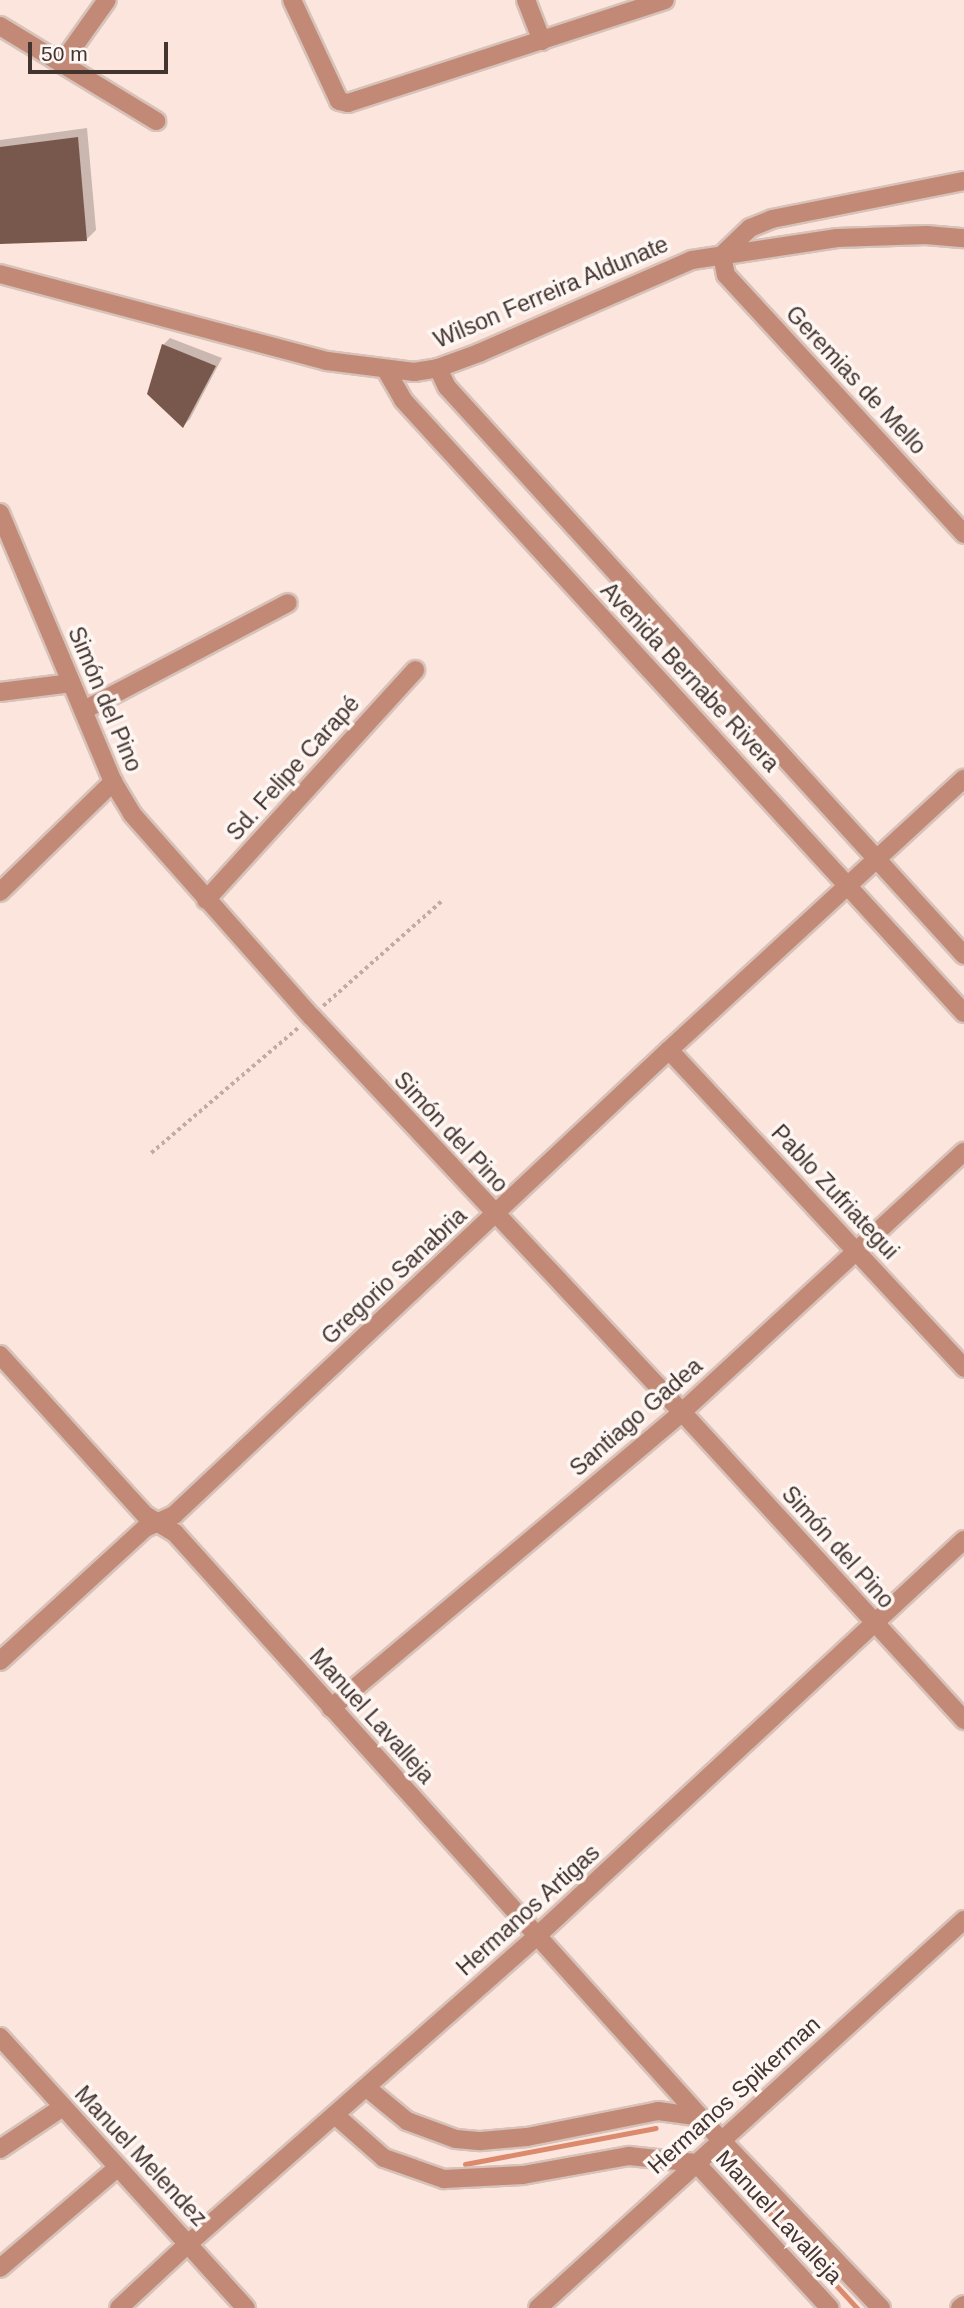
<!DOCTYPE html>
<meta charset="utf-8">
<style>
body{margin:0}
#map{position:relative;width:964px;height:2308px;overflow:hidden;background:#fce5dc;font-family:Helvetica,sans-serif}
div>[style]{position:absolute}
.shadow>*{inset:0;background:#0003}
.stream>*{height:5px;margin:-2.5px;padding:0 2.5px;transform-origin:2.5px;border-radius:2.5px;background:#db8a6e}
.building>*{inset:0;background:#78584d}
.path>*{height:3.5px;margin-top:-1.75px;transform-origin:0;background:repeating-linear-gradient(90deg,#c1aca4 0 3.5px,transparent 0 7px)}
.roads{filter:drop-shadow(2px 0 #d7c2b9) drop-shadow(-2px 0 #d7c2b9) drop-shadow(0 2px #d7c2b9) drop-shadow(0 -2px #d7c2b9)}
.minor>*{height:18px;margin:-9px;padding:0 9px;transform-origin:9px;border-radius:9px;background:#c28a76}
span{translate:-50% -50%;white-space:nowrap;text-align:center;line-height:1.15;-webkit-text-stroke:7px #fdf6f3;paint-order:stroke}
.street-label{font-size:23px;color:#43342f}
.scale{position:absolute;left:28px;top:42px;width:140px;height:32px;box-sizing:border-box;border:4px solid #43342f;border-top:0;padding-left:9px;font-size:21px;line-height:24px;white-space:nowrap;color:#43342f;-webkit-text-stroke:5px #fdf6f3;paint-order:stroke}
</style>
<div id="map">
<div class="shadow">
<div style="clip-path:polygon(87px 128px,96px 230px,86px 240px,0 243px,0 140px)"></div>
<div style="clip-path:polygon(170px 338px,222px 358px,190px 419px,183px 426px,163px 345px)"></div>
</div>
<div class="stream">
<div style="left:465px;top:2164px;width:194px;rotate:-10.7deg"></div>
<div style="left:730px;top:2170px;width:188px;rotate:47.4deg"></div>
</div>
<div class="building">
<div style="clip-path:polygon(78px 137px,87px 241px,0 244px,0 147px)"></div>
<div style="clip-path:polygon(162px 344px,216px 366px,183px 428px,147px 394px)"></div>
</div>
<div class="path">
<div style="left:323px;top:1006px;width:160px;rotate:-41.5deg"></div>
<div style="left:151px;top:1153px;width:194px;rotate:-40.4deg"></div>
</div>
<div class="roads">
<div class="minor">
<div style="left:292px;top:0;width:111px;rotate:65deg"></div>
<div style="left:339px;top:101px;width:9px;rotate:13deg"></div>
<div style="left:348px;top:103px;width:333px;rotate:-18deg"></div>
<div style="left:526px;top:0;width:44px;rotate:68.7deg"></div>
<div style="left:0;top:26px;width:183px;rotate:31.3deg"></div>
<div style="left:62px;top:63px;width:77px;rotate:-54.5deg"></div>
<div style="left:722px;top:255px;width:20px;rotate:79deg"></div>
<div style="left:726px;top:275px;width:352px;rotate:47.4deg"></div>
<div style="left:722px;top:255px;width:39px;rotate:-44deg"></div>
<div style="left:750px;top:228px;width:24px;rotate:-22deg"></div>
<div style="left:772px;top:219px;width:196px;rotate:-11.2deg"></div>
<div style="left:0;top:274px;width:338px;rotate:14.9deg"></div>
<div style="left:327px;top:361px;width:88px;rotate:7.2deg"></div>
<div style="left:414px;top:372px;width:24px;rotate:-9deg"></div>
<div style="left:438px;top:368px;width:44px;rotate:-20.1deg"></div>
<div style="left:479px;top:353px;width:232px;rotate:-23.6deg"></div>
<div style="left:692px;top:260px;width:147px;rotate:-8.6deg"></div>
<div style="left:837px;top:238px;width:89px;rotate:-1.9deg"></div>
<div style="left:926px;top:235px;width:38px;rotate:5deg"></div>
<div style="left:438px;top:368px;width:21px;rotate:65deg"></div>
<div style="left:447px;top:387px;width:768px;rotate:47.69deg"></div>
<div style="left:386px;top:370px;width:34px;rotate:60deg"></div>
<div style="left:403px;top:400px;width:831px;rotate:47.54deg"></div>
<div style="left:0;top:513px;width:292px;rotate:67.2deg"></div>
<div style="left:113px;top:782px;width:37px;rotate:59deg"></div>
<div style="left:132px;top:814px;width:270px;rotate:48.5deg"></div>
<div style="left:311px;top:1016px;width:543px;rotate:46.87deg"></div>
<div style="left:682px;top:1412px;width:418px;rotate:47.5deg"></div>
<div style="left:0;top:692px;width:72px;rotate:-7.2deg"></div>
<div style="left:84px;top:710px;width:230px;rotate:-27.7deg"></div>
<div style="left:0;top:892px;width:158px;rotate:-44.2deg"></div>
<div style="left:206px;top:900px;width:311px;rotate:-47.7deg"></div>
<div style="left:669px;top:1050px;width:434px;rotate:47.1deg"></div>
<div style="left:0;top:1355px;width:216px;rotate:47.8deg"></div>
<div style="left:145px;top:1515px;width:35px;rotate:31deg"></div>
<div style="left:175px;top:1533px;width:816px;rotate:48.03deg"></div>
<div style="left:721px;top:2140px;width:232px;rotate:46.4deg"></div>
<div style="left:0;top:1661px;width:197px;rotate:-42.5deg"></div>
<div style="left:145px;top:1528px;width:32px;rotate:-24deg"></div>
<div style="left:174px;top:1515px;width:679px;rotate:-43.21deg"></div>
<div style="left:669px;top:1050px;width:401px;rotate:-42.6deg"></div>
<div style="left:331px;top:1708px;width:459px;rotate:-40.1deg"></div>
<div style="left:682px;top:1412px;width:384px;rotate:-42.7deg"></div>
<div style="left:0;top:2037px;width:366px;rotate:47.8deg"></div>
<div style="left:367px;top:2088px;width:52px;rotate:39.5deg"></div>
<div style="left:407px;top:2121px;width:52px;rotate:20.2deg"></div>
<div style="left:456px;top:2139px;width:25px;rotate:5deg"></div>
<div style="left:481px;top:2141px;width:46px;rotate:-5deg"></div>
<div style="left:527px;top:2137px;width:134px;rotate:-11.2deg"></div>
<div style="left:658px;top:2111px;width:43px;rotate:7.9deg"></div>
<div style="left:335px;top:2115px;width:65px;rotate:41.3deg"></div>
<div style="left:384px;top:2158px;width:64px;rotate:19.3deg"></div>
<div style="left:444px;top:2179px;width:79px;rotate:-2.9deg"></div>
<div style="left:523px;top:2175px;width:108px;rotate:-10.2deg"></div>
<div style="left:629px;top:2156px;width:67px;rotate:6deg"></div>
<div style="left:696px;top:2163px;width:197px;rotate:47.3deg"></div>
<div style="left:0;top:2149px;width:76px;rotate:-33.7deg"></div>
<div style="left:0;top:2268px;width:154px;rotate:-40.5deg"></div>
<div style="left:119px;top:2308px;width:96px;rotate:-42.9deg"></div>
<div style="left:189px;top:2243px;width:465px;rotate:-41.4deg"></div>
<div style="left:538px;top:1935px;width:581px;rotate:-42.84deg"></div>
<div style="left:538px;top:2308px;width:576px;rotate:-42.33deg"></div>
<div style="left:960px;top:2308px;width:5px;rotate:-37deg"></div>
</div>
</div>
<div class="street-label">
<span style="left:551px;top:292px;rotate:-23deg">Wilson Ferreira Aldunate</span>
<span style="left:856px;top:380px;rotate:47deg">Geremias de Mello</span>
<span style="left:690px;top:677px;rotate:47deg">Avenida Bernabe Rivera</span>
<span style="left:105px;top:699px;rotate:67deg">Simón del Pino</span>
<span style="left:293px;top:768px;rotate:-48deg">Sd. Felipe Carapé</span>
<span style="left:451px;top:1132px;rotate:47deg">Simón del Pino</span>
<span style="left:835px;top:1192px;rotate:47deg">Pablo Zufriategui</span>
<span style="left:394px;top:1276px;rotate:-43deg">Gregorio Sanabria</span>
<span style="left:636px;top:1417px;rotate:-41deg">Santiago Gadea</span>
<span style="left:838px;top:1547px;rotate:48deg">Simón del Pino</span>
<span style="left:372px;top:1716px;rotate:48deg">Manuel Lavalleja</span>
<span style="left:528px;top:1910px;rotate:-42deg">Hermanos Artigas</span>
<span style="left:734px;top:2095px;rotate:-42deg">Hermanos Spikerman</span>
<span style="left:141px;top:2156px;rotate:47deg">Manuel Melendez</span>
<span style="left:779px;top:2217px;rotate:47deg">Manuel Lavalleja</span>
</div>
<div class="scale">50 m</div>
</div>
